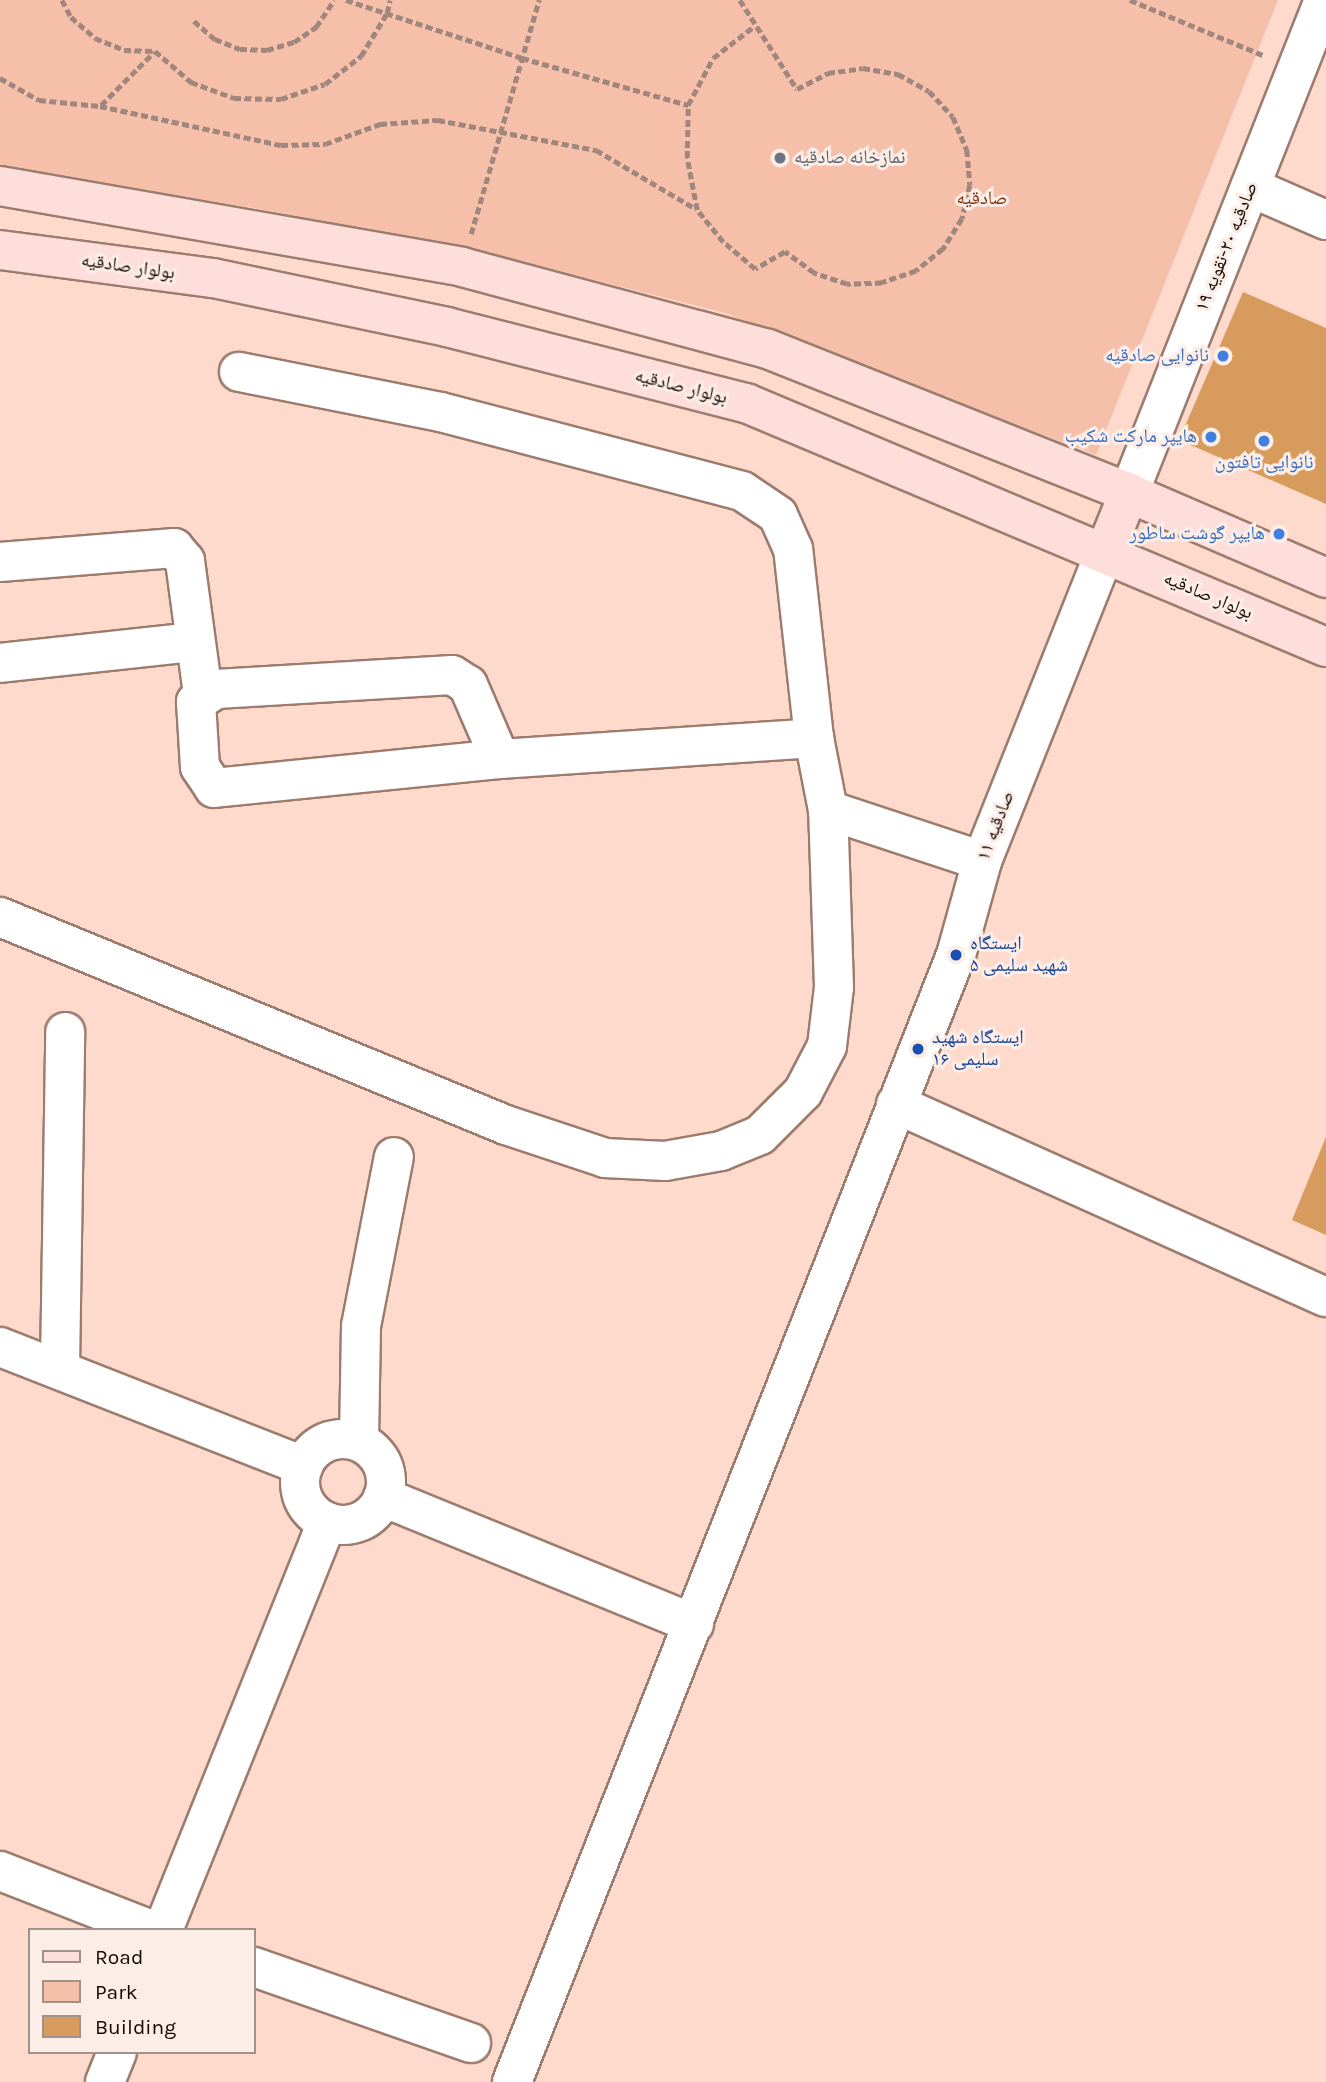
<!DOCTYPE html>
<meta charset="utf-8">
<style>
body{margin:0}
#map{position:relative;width:1326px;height:2082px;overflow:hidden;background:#fedacc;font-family:Karla,"Noto Naskh Arabic",sans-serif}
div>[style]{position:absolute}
.green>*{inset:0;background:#f5bfa9}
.building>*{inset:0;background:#d79c5d}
.path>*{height:4.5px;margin-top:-2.25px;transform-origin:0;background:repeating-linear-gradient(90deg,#a0867c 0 7px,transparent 0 10.5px)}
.roads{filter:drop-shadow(2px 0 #9c7c6e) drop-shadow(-2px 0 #9c7c6e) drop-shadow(0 2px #9c7c6e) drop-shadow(0 -2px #9c7c6e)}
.minor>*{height:38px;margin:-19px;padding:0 19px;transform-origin:19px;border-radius:19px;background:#fff}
.minor>.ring{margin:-19px;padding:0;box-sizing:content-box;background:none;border:38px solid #fff;border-radius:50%}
.major>*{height:38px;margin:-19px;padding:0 19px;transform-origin:19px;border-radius:19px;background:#fddeda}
.dots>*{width:19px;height:19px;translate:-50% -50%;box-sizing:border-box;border:4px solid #fcede7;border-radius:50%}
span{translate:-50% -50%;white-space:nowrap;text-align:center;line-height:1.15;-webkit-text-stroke:6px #fcede7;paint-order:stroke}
.worship-label{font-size:19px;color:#5b616d}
.left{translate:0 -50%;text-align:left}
.park-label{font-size:19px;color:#7a330f}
.street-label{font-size:19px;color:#140905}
.shop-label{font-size:19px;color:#366cbe}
.right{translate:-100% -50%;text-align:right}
.transit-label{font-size:19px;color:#164399}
.legend{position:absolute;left:28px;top:1928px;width:228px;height:126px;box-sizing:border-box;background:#fcede7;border:2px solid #9f928d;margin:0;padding:9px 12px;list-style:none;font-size:21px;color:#140905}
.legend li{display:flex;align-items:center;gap:14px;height:35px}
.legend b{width:35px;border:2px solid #9f928d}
</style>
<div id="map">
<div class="green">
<div style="clip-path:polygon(0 0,1278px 0,1096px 455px,725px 313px,473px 249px,249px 207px,0 169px)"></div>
</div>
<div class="building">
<div style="clip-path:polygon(1243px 292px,1326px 328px,1326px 504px,1179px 440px)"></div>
<div style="clip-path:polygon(1326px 1137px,1326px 1235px,1292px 1220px)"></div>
</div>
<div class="path">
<div style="left:62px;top:0;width:19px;rotate:62deg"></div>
<div style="left:71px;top:17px;width:32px;rotate:41deg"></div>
<div style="left:95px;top:38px;width:31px;rotate:22deg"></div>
<div style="left:124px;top:50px;width:31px;rotate:2deg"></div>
<div style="left:155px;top:51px;width:48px;rotate:40.7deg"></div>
<div style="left:191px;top:82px;width:46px;rotate:20.4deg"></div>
<div style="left:234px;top:98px;width:47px;rotate:1.2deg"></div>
<div style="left:281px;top:99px;width:46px;rotate:-18.8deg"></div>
<div style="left:325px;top:84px;width:46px;rotate:-37.9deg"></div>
<div style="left:361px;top:56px;width:50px;rotate:-58.8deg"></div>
<div style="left:387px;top:13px;width:13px;rotate:-77deg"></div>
<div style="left:346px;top:0;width:185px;rotate:18.2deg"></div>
<div style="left:522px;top:58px;width:173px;rotate:15.8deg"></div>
<div style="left:740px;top:0;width:106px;rotate:57.4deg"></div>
<div style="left:797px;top:89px;width:35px;rotate:-27deg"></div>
<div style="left:828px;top:73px;width:35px;rotate:-8deg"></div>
<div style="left:863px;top:68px;width:36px;rotate:10deg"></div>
<div style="left:898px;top:74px;width:35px;rotate:29deg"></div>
<div style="left:929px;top:91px;width:35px;rotate:47deg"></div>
<div style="left:953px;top:117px;width:36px;rotate:67deg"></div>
<div style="left:967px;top:150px;width:35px;rotate:85deg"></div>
<div style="left:970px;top:185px;width:35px;rotate:103deg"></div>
<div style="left:962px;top:219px;width:36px;rotate:122deg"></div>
<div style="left:943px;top:249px;width:35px;rotate:141deg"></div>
<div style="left:916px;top:271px;width:36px;rotate:161deg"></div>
<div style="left:882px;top:283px;width:35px;rotate:178deg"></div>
<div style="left:847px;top:284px;width:35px;rotate:-162deg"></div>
<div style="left:814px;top:273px;width:36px;rotate:-144deg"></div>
<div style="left:785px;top:252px;width:34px;rotate:150deg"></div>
<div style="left:755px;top:269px;width:42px;rotate:-139.8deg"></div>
<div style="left:723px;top:242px;width:41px;rotate:-129.1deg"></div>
<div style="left:697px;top:210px;width:53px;rotate:-100.9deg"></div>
<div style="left:687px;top:158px;width:53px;rotate:-88.9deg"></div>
<div style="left:688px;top:105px;width:53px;rotate:-62deg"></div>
<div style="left:713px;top:58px;width:51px;rotate:-37.8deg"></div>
<div style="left:1130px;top:0;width:146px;rotate:22.5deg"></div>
<div style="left:194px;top:21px;width:28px;rotate:41deg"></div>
<div style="left:215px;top:39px;width:27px;rotate:22deg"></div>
<div style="left:240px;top:49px;width:27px;rotate:2deg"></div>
<div style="left:267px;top:50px;width:28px;rotate:-17deg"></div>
<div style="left:294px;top:42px;width:27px;rotate:-34deg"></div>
<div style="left:316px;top:27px;width:32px;rotate:-56deg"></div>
<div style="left:0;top:78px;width:45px;rotate:29.4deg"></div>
<div style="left:39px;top:100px;width:61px;rotate:5.6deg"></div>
<div style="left:100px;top:106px;width:185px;rotate:12.2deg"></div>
<div style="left:281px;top:145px;width:44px;rotate:-1.3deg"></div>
<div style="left:325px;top:144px;width:59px;rotate:-20deg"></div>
<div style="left:380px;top:124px;width:58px;rotate:-3.9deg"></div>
<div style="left:438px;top:120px;width:161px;rotate:10.8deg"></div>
<div style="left:596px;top:150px;width:116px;rotate:30.5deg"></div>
<div style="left:101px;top:105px;width:75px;rotate:-45deg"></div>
<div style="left:471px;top:234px;width:244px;rotate:-73.8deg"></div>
</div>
<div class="roads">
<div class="minor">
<div style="left:1250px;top:187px;width:83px;rotate:23.5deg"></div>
<div style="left:1129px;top:493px;width:530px;rotate:-68.42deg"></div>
<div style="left:0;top:562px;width:175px;rotate:-4.6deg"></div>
<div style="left:174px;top:548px;width:17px;rotate:50deg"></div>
<div style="left:185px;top:561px;width:134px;rotate:82.3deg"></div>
<div style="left:0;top:663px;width:195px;rotate:-6.2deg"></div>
<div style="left:500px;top:759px;width:81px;rotate:-113.4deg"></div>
<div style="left:468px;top:685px;width:19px;rotate:-148deg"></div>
<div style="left:452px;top:675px;width:236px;rotate:176.6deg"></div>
<div style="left:216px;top:689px;width:24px;rotate:147deg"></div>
<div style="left:196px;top:702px;width:65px;rotate:86.5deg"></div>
<div style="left:200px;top:767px;width:25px;rotate:56deg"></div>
<div style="left:214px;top:788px;width:287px;rotate:-5.8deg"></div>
<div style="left:500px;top:759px;width:315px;rotate:-3.8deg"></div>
<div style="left:828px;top:810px;width:162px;rotate:18.3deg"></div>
<div style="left:0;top:917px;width:547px;rotate:22.35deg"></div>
<div style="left:506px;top:1125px;width:104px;rotate:18.4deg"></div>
<div style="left:605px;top:1158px;width:60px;rotate:2.9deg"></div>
<div style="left:665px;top:1161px;width:57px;rotate:-10.1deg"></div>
<div style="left:721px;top:1151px;width:42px;rotate:-22.3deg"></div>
<div style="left:760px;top:1135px;width:61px;rotate:-45deg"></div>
<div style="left:803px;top:1092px;width:52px;rotate:-62.4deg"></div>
<div style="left:827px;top:1046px;width:59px;rotate:-83.2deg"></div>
<div style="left:834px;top:987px;width:177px;rotate:-91.9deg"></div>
<div style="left:828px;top:810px;width:73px;rotate:-101deg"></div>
<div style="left:814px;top:738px;width:190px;rotate:-96.3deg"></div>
<div style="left:793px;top:549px;width:37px;rotate:-114deg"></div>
<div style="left:778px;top:515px;width:43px;rotate:-146.3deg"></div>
<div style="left:742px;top:491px;width:312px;rotate:-165.3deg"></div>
<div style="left:440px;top:412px;width:205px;rotate:-168.7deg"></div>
<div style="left:896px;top:1104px;width:471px;rotate:24.2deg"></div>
<div style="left:0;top:1347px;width:326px;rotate:21.4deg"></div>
<div style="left:60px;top:1367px;width:335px;rotate:-89.1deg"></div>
<div class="ring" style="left:300px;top:1439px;width:48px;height:48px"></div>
<div style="left:359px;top:1441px;width:115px;rotate:-89deg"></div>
<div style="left:361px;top:1326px;width:172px;rotate:-79deg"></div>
<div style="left:383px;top:1497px;width:336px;rotate:22.2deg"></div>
<div style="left:0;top:1871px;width:162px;rotate:21.3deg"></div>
<div style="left:163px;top:1930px;width:440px;rotate:-68.1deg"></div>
<div style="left:254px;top:1967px;width:230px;rotate:19.3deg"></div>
<div style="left:105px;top:2082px;width:32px;rotate:-68deg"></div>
<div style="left:512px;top:2082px;width:1211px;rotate:-68.5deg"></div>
<div style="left:956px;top:955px;width:98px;rotate:-74.5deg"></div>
<div style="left:982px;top:861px;width:333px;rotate:-68.3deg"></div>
</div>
<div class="major">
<div style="left:0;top:186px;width:469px;rotate:9.9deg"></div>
<div style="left:462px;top:267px;width:317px;rotate:15deg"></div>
<div style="left:768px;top:349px;width:389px;rotate:21.7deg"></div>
<div style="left:1129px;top:493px;width:215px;rotate:23.3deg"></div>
<div style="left:0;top:250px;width:215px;rotate:7.5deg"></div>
<div style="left:213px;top:278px;width:239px;rotate:11.8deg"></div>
<div style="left:447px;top:327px;width:309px;rotate:14.3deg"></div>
<div style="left:746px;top:403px;width:629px;rotate:22.82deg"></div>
<div style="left:1105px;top:552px;width:64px;rotate:-67.9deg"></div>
</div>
</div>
<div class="dots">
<div style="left:780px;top:158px;background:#6b7280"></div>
<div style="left:1223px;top:356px;background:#3f7fe0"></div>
<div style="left:1211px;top:437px;background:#3f7fe0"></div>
<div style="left:1264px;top:441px;background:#3f7fe0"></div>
<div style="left:1279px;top:534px;background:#3f7fe0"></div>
<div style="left:956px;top:955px;background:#1a4fb4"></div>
<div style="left:918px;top:1049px;background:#1a4fb4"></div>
</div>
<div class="worship-label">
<span class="left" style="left:794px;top:158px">نمازخانه صادقیه</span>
</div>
<div class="park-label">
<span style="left:982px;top:199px">صادقیه</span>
</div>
<div class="street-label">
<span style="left:1227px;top:247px;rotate:-68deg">صادقیه ۲۰-نقویه ۱۹</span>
<span style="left:128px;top:267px;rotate:8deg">بولوار صادقیه</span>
<span style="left:681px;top:387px;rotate:14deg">بولوار صادقیه</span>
<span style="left:1208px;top:596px;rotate:23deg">بولوار صادقیه</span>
<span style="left:996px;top:826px;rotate:-69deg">صادقیه ۱۱</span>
</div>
<div class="shop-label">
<span class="right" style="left:1209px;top:356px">نانوایی صادقیه</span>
<span class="right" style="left:1197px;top:437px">هایپر مارکت شکیب</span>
<span style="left:1264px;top:463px">نانوایی تافتون</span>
<span class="right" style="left:1265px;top:534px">هایپر گوشت ساطور</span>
</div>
<div class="transit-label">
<span class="left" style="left:970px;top:955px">ایستگاه<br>شهید سلیمی ۵</span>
<span class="left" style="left:932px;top:1049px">ایستگاه شهید<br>سلیمی ۱۶</span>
</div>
<ul class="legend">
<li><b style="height:9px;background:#fddeda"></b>Road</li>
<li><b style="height:19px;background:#f5bfa9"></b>Park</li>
<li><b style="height:19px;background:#d79c5d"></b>Building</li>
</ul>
</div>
